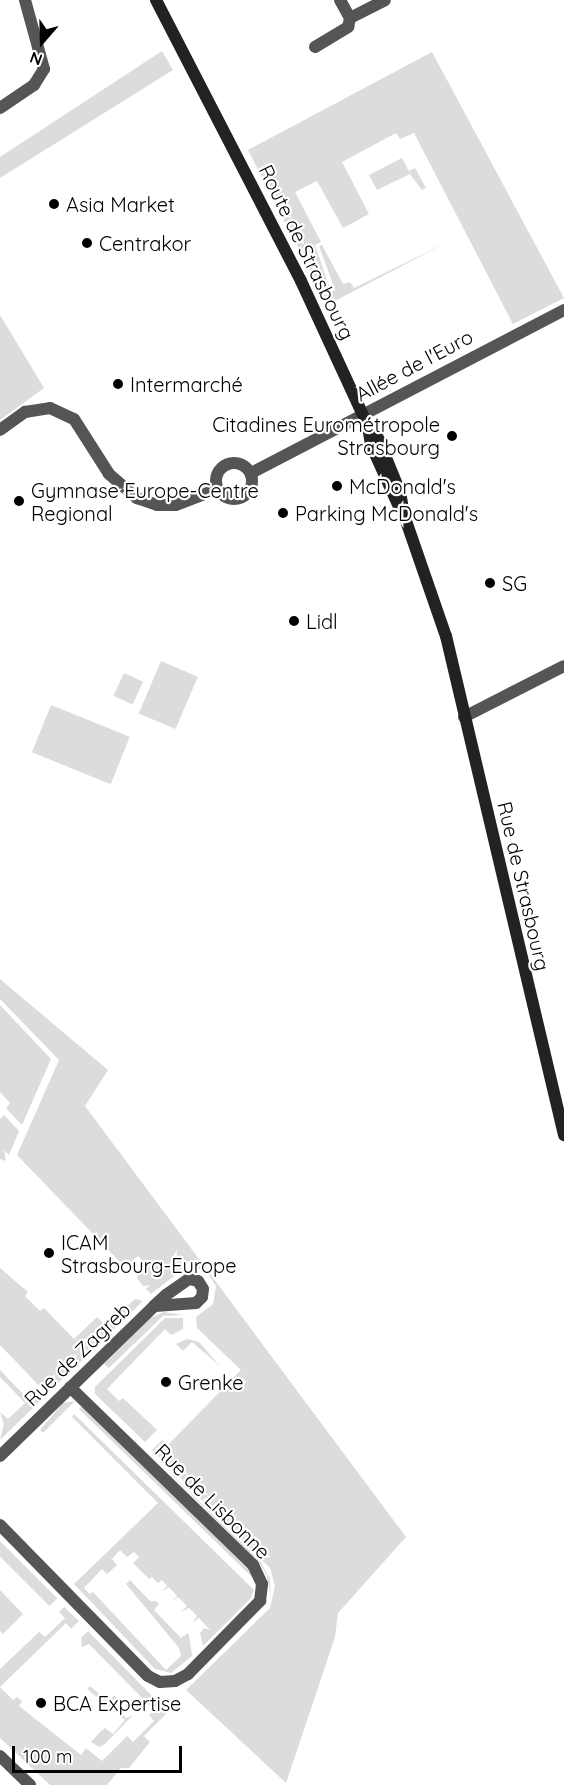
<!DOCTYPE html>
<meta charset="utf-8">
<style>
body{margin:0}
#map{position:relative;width:564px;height:1785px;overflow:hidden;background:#fff;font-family:Quicksand,sans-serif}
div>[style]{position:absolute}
.green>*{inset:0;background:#dcdcdc;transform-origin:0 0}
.minor>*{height:12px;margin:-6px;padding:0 6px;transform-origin:6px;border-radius:6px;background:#555}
.minor>.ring{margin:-6px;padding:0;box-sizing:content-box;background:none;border:12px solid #555;border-radius:50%}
.tertiary>*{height:12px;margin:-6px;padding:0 6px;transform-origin:6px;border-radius:6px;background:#555}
.secondary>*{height:12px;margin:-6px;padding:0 6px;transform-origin:6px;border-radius:6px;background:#222}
.dots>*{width:16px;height:16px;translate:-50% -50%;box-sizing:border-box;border:3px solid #fff;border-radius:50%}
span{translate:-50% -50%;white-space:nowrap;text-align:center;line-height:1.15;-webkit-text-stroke:4.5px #fff;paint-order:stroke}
.poi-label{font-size:20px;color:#000}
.left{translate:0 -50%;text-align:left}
.right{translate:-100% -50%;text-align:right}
.street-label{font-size:20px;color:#000}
.north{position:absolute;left:12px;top:12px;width:60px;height:60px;-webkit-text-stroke:4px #fff;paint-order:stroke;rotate:200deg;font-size:16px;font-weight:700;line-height:24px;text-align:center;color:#000}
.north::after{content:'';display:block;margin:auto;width:21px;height:27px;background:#000;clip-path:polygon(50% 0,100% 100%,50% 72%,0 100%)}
.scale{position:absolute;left:12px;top:1746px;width:170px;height:27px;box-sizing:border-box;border:3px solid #000;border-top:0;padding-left:8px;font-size:18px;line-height:21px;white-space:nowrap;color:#000;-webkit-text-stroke:4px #fff;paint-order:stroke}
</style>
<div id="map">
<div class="green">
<div style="clip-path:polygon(162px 51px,173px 70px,0 178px,0 157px)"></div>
<div style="clip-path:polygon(432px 52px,564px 298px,513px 324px,414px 133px,400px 139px,396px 133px,342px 162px,369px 214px,343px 228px,317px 181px,295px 192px,321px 242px,315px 245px,330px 289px,321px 293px,248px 150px)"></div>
<div style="clip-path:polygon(402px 158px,409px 171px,415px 168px,426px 188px,422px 190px,410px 174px,377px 190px,369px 175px)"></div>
<div style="clip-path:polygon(448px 242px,327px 305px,323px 296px,335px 290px,319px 246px,322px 245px,343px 284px,350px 282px,354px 288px)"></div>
<div style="clip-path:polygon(0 315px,44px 388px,0 420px)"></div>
<div style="left:161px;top:661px;width:40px;height:57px;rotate:23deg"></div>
<div style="left:124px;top:673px;width:21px;height:25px;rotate:25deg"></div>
<div style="left:51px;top:705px;width:85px;height:51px;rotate:22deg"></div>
<div style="clip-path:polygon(0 979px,108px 1070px,85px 1106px,406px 1537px,338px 1613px,335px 1637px,286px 1783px,186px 1690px,270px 1608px,275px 1586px,270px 1568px,152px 1450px,162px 1440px,168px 1445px,241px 1370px,197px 1328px,196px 1317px,213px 1304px,216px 1286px,206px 1271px,190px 1266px,188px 1261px,186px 1267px,151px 1294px,146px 1289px,150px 1285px,143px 1286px,137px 1278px,144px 1262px,138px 1256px,131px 1262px,120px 1262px,17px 1155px,59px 1060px,0 999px)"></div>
<div style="clip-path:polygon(0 1005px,51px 1059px,22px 1125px,6px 1108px,10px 1103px,0 1092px)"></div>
<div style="clip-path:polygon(4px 1115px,19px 1131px,9px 1155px,4px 1150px,6px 1161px,0 1159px,0 1119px)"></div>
<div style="clip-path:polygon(0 1268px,28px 1292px,25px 1296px,40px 1311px,44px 1308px,74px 1339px,97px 1317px,106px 1326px,135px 1299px,143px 1301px,47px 1394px,0 1345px)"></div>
<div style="clip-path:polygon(164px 1312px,183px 1315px,163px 1316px,109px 1368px,104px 1364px,150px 1318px)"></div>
<div style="clip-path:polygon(165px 1318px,183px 1318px,183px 1329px,171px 1335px,165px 1329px,107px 1389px,119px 1401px,123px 1398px,157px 1430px,145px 1442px,95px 1394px,95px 1387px)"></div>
<div style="clip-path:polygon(187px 1339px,199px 1342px,220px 1366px,192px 1342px,183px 1351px,176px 1344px)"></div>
<div style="clip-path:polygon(0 1370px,26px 1397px,31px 1394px,39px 1402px,0 1440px,4px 1424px,0 1412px,8px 1419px,25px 1403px,0 1377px)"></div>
<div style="clip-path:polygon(75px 1401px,43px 1433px,40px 1430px,63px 1403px)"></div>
<div style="clip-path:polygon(82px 1406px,248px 1569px,256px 1581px,79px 1409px)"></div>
<div style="clip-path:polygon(74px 1414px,254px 1590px,251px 1598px,203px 1646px,200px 1633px,204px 1628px,210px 1630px,199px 1618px,192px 1623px,197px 1616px,189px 1608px,181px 1612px,187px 1606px,178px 1597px,171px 1602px,177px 1596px,169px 1587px,161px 1592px,167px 1586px,162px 1580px,158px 1583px,152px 1577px,149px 1579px,133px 1563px,139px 1557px,134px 1552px,127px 1557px,120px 1550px,112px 1559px,117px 1565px,107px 1574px,102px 1569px,84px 1588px,90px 1594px,93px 1592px,166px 1670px,181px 1656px,179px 1648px,126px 1584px,130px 1580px,150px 1601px,156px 1601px,159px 1604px,154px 1610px,181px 1638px,188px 1633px,189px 1635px,192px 1656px,171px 1673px,155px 1669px,74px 1584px,158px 1503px,72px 1417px)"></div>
<div style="clip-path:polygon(150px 1453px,260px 1561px,270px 1579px,271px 1596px,266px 1573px,258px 1562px)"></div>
<div style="left:0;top:1541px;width:81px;height:11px;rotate:45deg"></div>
<div style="clip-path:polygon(0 1590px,23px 1614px,3px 1634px,0 1631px)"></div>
<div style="clip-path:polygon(64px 1607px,79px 1621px,71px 1629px,66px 1623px,0 1687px,13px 1700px,17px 1697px,22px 1701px,19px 1706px,81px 1755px,86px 1748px,102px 1761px,127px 1736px,133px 1742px,154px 1721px,149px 1715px,154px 1710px,89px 1644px,82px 1647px,81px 1638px,88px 1631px,168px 1712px,144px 1736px,150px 1742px,129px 1768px,121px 1768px,107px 1785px,50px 1785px,0 1738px,0 1669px,39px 1632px,45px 1637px,65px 1618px,59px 1612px)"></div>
<div style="clip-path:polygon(90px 1686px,109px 1702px,114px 1695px,117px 1698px,112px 1703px,126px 1718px,133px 1715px,105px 1744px,99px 1747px,91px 1742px,100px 1732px,105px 1728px,113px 1734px,125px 1720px,87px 1689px)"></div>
</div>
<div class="minor">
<div style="left:340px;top:0;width:21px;rotate:61deg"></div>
<div style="left:350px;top:18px;width:39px;rotate:-27deg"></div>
<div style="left:315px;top:47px;width:39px;rotate:-31deg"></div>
<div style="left:348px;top:27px;width:9px;rotate:-77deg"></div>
<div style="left:0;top:108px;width:41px;rotate:-34.1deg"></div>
<div style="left:34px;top:85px;width:19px;rotate:-58deg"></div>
<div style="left:44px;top:69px;width:72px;rotate:-105.4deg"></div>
<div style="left:0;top:430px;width:31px;rotate:-36deg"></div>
<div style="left:25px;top:412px;width:25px;rotate:-9deg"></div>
<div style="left:50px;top:408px;width:26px;rotate:25deg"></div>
<div style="left:74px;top:419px;width:65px;rotate:57.5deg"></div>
<div style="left:109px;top:474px;width:37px;rotate:41deg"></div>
<div style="left:137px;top:498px;width:21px;rotate:19deg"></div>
<div style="left:157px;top:505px;width:19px"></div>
<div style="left:176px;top:505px;width:45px;rotate:-20.9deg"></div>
<div class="ring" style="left:216px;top:463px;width:24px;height:24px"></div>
<div style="left:251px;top:473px;width:353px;rotate:-27.5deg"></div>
<div style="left:464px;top:717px;width:112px;rotate:-27deg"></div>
<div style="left:0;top:1456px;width:215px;rotate:-44.2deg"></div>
<div style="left:154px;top:1306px;width:16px;rotate:-43deg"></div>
<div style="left:166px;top:1295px;width:28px;rotate:-35deg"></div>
<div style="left:189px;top:1279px;width:9px;rotate:13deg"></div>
<div style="left:198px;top:1281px;width:9px;rotate:58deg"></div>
<div style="left:203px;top:1289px;width:8px;rotate:97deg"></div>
<div style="left:202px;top:1297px;width:8px;rotate:135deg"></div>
<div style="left:196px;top:1303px;width:41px;rotate:175.8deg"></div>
<div style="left:0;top:1525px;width:211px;rotate:45.6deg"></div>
<div style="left:148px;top:1676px;width:13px;rotate:27deg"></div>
<div style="left:160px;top:1682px;width:15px;rotate:-4deg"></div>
<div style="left:175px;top:1681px;width:15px;rotate:-28deg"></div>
<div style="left:188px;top:1674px;width:103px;rotate:-45.4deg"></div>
<div style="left:260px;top:1601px;width:17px;rotate:-83deg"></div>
<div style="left:262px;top:1584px;width:21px;rotate:-115deg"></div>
<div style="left:253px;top:1565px;width:255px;rotate:-135.8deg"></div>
</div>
<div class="tertiary">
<div style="left:0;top:1756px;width:42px;rotate:44deg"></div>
</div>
<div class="secondary">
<div style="left:156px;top:0;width:316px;rotate:62.7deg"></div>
<div style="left:301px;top:281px;width:160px;rotate:65.2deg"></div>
<div style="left:368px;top:426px;width:11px;rotate:41deg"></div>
<div style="left:376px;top:433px;width:64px;rotate:67.9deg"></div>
<div style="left:400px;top:492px;width:23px;rotate:80deg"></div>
<div style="left:404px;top:515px;width:128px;rotate:70.9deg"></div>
<div style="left:446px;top:636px;width:513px;rotate:76.7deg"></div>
<div style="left:368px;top:426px;width:19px;rotate:81deg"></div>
<div style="left:371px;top:445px;width:70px;rotate:65.6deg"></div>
</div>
<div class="dots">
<div style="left:54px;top:204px;background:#000"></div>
<div style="left:87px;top:243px;background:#000"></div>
<div style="left:118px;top:384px;background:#000"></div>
<div style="left:452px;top:436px;background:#000"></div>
<div style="left:337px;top:486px;background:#000"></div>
<div style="left:19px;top:501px;background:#000"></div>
<div style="left:283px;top:513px;background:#000"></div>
<div style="left:490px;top:583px;background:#000"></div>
<div style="left:294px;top:621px;background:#000"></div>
<div style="left:49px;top:1253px;background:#000"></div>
<div style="left:166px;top:1382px;background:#000"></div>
<div style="left:41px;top:1703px;background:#000"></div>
</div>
<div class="poi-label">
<span class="left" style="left:66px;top:204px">Asia Market</span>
<span class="left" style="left:99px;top:243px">Centrakor</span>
<span class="left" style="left:130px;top:384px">Intermarché</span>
<span class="right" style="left:440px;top:436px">Citadines Eurométropole<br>Strasbourg</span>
<span class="left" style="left:349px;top:486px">McDonald's</span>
<span class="left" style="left:31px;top:502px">Gymnase Europe-Centre<br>Regional</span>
<span class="left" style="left:295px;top:513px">Parking McDonald's</span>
<span class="left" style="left:502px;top:583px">SG</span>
<span class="left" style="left:306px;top:621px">Lidl</span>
<span class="left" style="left:61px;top:1254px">ICAM<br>Strasbourg-Europe</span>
<span class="left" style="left:178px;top:1382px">Grenke</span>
<span class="left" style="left:53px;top:1703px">BCA Expertise</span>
</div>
<div class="street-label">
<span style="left:307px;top:252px;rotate:64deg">Route de Strasbourg</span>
<span style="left:414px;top:365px;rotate:-28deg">Allée de l'Euro</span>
<span style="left:524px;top:886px;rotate:77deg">Rue de Strasbourg</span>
<span style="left:77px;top:1354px;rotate:-44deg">Rue de Zagreb</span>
<span style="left:213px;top:1501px;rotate:45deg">Rue de Lisbonne</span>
</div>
<div class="north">N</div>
<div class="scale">100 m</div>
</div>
